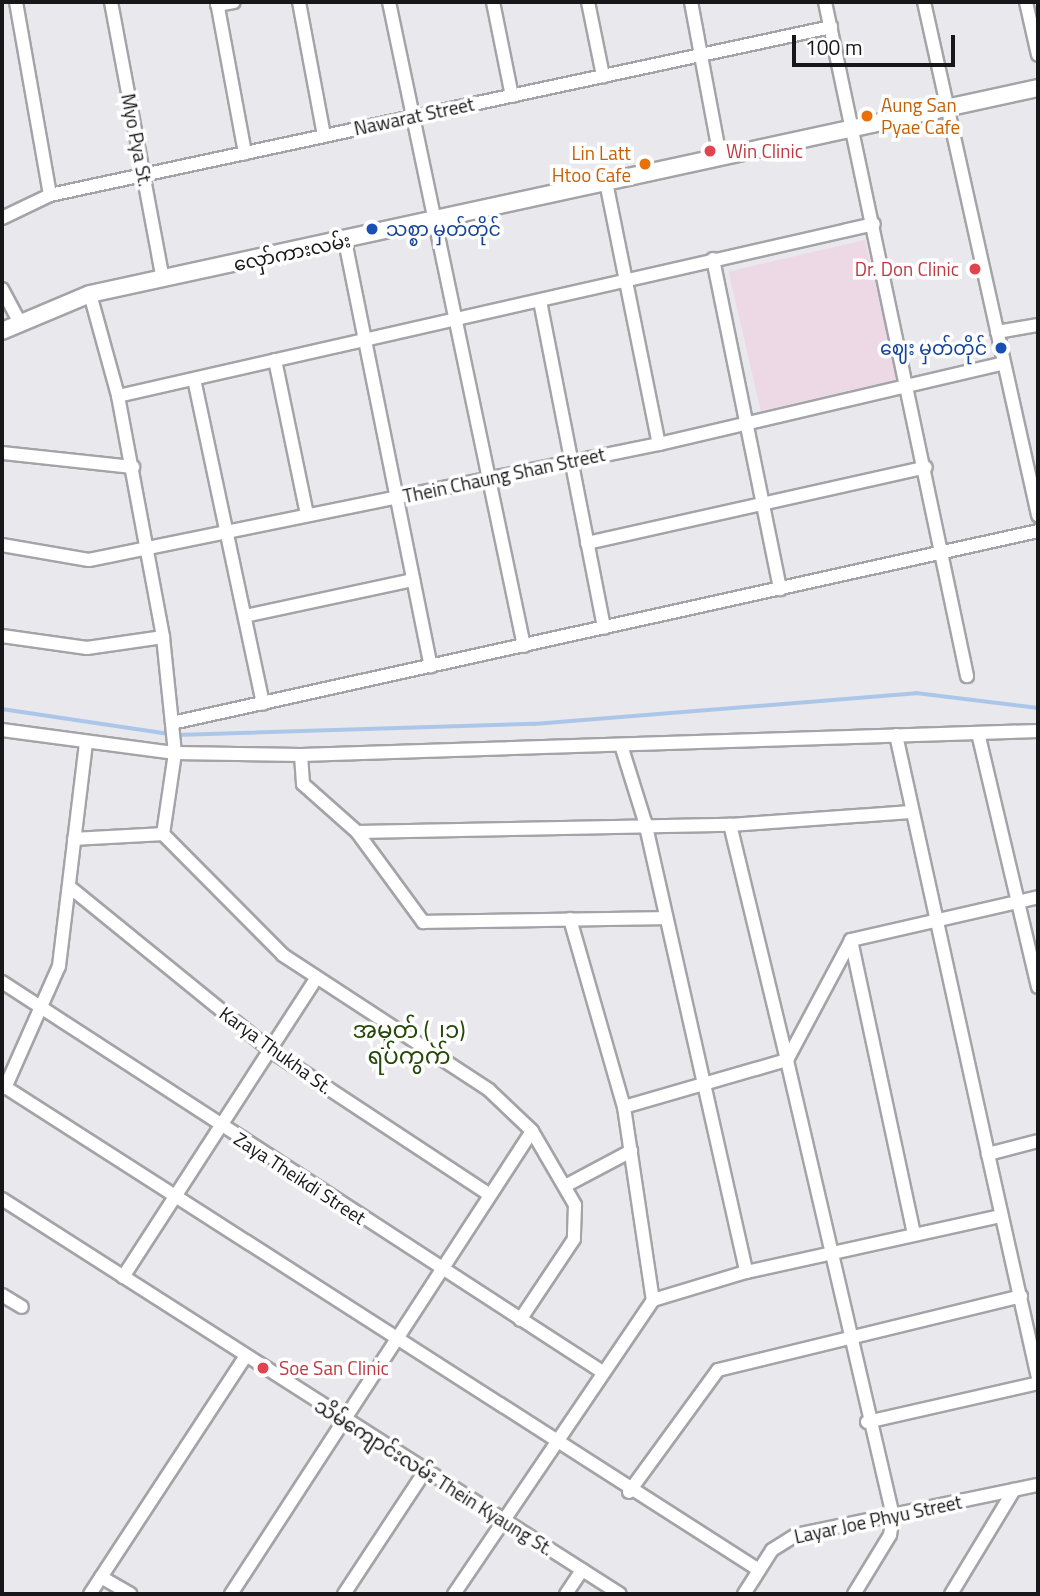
<!DOCTYPE html>
<meta charset="utf-8">
<style>
body{margin:0}
#map{position:relative;width:1040px;height:1596px;overflow:hidden;background:#e9e8ec;font-family:"Titillium Web","Noto Sans Myanmar",sans-serif}
div>[style]{position:absolute}
.education>*{inset:0;background:#edd8e6;transform-origin:0 0}
.stream>*{height:3.5px;margin:-1.75px;padding:0 1.75px;transform-origin:1.75px;border-radius:1.75px;background:#acc6e9}
.roads{filter:drop-shadow(2px 0 #a4a3a7) drop-shadow(-2px 0 #a4a3a7) drop-shadow(0 2px #a4a3a7) drop-shadow(0 -2px #a4a3a7)}
.minor>*{height:12px;margin:-6px;padding:0 6px;transform-origin:6px;border-radius:6px;background:#fff}
.major>*{height:16px;margin:-8px;padding:0 8px;transform-origin:8px;border-radius:8px;background:#fff}
.dots>*{width:19px;height:19px;translate:-50% -50%;box-sizing:border-box;border:4px solid #fff;border-radius:50%}
span{translate:-50% -50%;white-space:nowrap;text-align:center;line-height:1.15;-webkit-text-stroke:7px #fff;paint-order:stroke}
.food-label{font-size:19px;color:#c56008}
.left{translate:0 -50%;text-align:left}
.right{translate:-100% -50%;text-align:right}
.street-label{font-size:19px;color:#171618}
.health-label{font-size:19px;color:#be3a42}
.transit-label{font-size:19px;color:#164399}
.quarter-label{font-size:23px;color:#234807}
.frame{position:absolute;inset:0;border:4px solid #171618;pointer-events:none}
.scale{position:absolute;left:792px;top:35px;width:163px;height:32px;box-sizing:border-box;border:4px solid #171618;border-top:0;padding-left:9px;font-size:21px;line-height:24px;white-space:nowrap;color:#171618;-webkit-text-stroke:5px #fff;paint-order:stroke}
</style>
<div id="map">
<div class="education">
<div style="left:865px;top:240px;width:143px;height:140px;rotate:77deg"></div>
</div>
<div class="stream">
<div style="left:2px;top:709px;width:169px;rotate:8.5deg"></div>
<div style="left:177px;top:735px;width:357px;rotate:-1.8deg"></div>
<div style="left:534px;top:724px;width:383px;rotate:-4.6deg"></div>
<div style="left:916px;top:693px;width:123px;rotate:7deg"></div>
</div>
<div class="roads">
<div class="minor">
<div style="left:16px;top:2px;width:196px;rotate:80deg"></div>
<div style="left:111px;top:2px;width:282px;rotate:79.4deg"></div>
<div style="left:217px;top:2px;width:154px;rotate:79.5deg"></div>
<div style="left:299px;top:2px;width:136px;rotate:79.4deg"></div>
<div style="left:389px;top:2px;width:658px;rotate:78.16deg"></div>
<div style="left:493px;top:2px;width:96px;rotate:78.6deg"></div>
<div style="left:588px;top:2px;width:76px;rotate:78.5deg"></div>
<div style="left:691px;top:2px;width:158px;rotate:79.4deg"></div>
<div style="left:825px;top:2px;width:689px;rotate:78.1deg"></div>
<div style="left:924px;top:2px;width:526px;rotate:77.47deg"></div>
<div style="left:1026px;top:2px;width:54px;rotate:77.2deg"></div>
<div style="left:217px;top:5px;width:17px;rotate:-10deg"></div>
<div style="left:606px;top:182px;width:267px;rotate:78.6deg"></div>
<div style="left:2px;top:218px;width:53px;rotate:-25.6deg"></div>
<div style="left:50px;top:195px;width:799px;rotate:-12.14deg"></div>
<div style="left:345px;top:241px;width:434px;rotate:78.6deg"></div>
<div style="left:713px;top:259px;width:337px;rotate:78.5deg"></div>
<div style="left:2px;top:289px;width:40px;rotate:62deg"></div>
<div style="left:90px;top:294px;width:106px;rotate:74.6deg"></div>
<div style="left:118px;top:396px;width:245px;rotate:79.4deg"></div>
<div style="left:163px;top:637px;width:117px;rotate:84.1deg"></div>
<div style="left:175px;top:753px;width:82px;rotate:98.4deg"></div>
<div style="left:540px;top:301px;width:333px;rotate:78.9deg"></div>
<div style="left:997px;top:332px;width:42px;rotate:-9.7deg"></div>
<div style="left:275px;top:360px;width:158px;rotate:78.3deg"></div>
<div style="left:194px;top:379px;width:332px;rotate:78deg"></div>
<div style="left:118px;top:396px;width:775px;rotate:-12.82deg"></div>
<div style="left:2px;top:453px;width:132px;rotate:6.1deg"></div>
<div style="left:587px;top:543px;width:347px;rotate:-12.6deg"></div>
<div style="left:2px;top:545px;width:88px;rotate:9.8deg"></div>
<div style="left:89px;top:560px;width:582px;rotate:-11.5deg"></div>
<div style="left:659px;top:444px;width:354px;rotate:-13.2deg"></div>
<div style="left:245px;top:616px;width:172px;rotate:-12.1deg"></div>
<div style="left:2px;top:636px;width:86px;rotate:8deg"></div>
<div style="left:87px;top:648px;width:77px;rotate:-8.2deg"></div>
<div style="left:172px;top:723px;width:887px;rotate:-12.5deg"></div>
<div style="left:2px;top:730px;width:175px;rotate:7.6deg"></div>
<div style="left:175px;top:753px;width:126px;rotate:0.9deg"></div>
<div style="left:301px;top:755px;width:737px;rotate:-1.87deg"></div>
<div style="left:978px;top:733px;width:261px;rotate:76.7deg"></div>
<div style="left:896px;top:735px;width:429px;rotate:77.6deg"></div>
<div style="left:621px;top:745px;width:81px;rotate:72.7deg"></div>
<div style="left:645px;top:822px;width:461px;rotate:77.3deg"></div>
<div style="left:301px;top:755px;width:29px;rotate:86deg"></div>
<div style="left:303px;top:784px;width:72px;rotate:41.6deg"></div>
<div style="left:357px;top:832px;width:112px;rotate:53.7deg"></div>
<div style="left:423px;top:922px;width:242px;rotate:-0.9deg"></div>
<div style="left:357px;top:832px;width:373px;rotate:-1.1deg"></div>
<div style="left:730px;top:825px;width:181px;rotate:-4.1deg"></div>
<div style="left:74px;top:839px;width:89px;rotate:-3.2deg"></div>
<div style="left:163px;top:834px;width:170px;rotate:45.2deg"></div>
<div style="left:283px;top:955px;width:246px;rotate:33.2deg"></div>
<div style="left:489px;top:1090px;width:59px;rotate:43.6deg"></div>
<div style="left:532px;top:1131px;width:86px;rotate:59.8deg"></div>
<div style="left:575px;top:1205px;width:34px;rotate:92deg"></div>
<div style="left:574px;top:1239px;width:97px;rotate:123.7deg"></div>
<div style="left:72px;top:889px;width:255px;rotate:39.1deg"></div>
<div style="left:270px;top:1050px;width:263px;rotate:33.4deg"></div>
<div style="left:570px;top:919px;width:196px;rotate:74deg"></div>
<div style="left:624px;top:1107px;width:195px;rotate:81.5deg"></div>
<div style="left:851px;top:940px;width:301px;rotate:77.9deg"></div>
<div style="left:2px;top:982px;width:714px;rotate:33deg"></div>
<div style="left:2px;top:1085px;width:899px;rotate:32.65deg"></div>
<div style="left:5px;top:1088px;width:133px;rotate:-66.1deg"></div>
<div style="left:59px;top:966px;width:225px;rotate:-83.1deg"></div>
<div style="left:624px;top:1107px;width:170px;rotate:-16.1deg"></div>
<div style="left:787px;top:1060px;width:242px;rotate:-103.6deg"></div>
<div style="left:1038px;top:1141px;width:52px;rotate:165.4deg"></div>
<div style="left:988px;top:1154px;width:229px;rotate:77.4deg"></div>
<div style="left:565px;top:1186px;width:75px;rotate:-27.9deg"></div>
<div style="left:2px;top:1199px;width:733px;rotate:32.59deg"></div>
<div style="left:123px;top:1277px;width:355px;rotate:-57.1deg"></div>
<div style="left:2px;top:1295px;width:23px;rotate:31deg"></div>
<div style="left:867px;top:1422px;width:175px;rotate:-12.8deg"></div>
<div style="left:629px;top:1492px;width:151px;rotate:-53.9deg"></div>
<div style="left:718px;top:1370px;width:312px;rotate:-13.7deg"></div>
<div style="left:101px;top:1577px;width:34px;rotate:30deg"></div>
<div style="left:90px;top:1594px;width:283px;rotate:-56.8deg"></div>
<div style="left:231px;top:1594px;width:552px;rotate:-56.97deg"></div>
<div style="left:344px;top:1594px;width:147px;rotate:-56.6deg"></div>
<div style="left:454px;top:1594px;width:355px;rotate:-55.9deg"></div>
<div style="left:653px;top:1300px;width:97px;rotate:-16.8deg"></div>
<div style="left:746px;top:1272px;width:261px;rotate:-12.4deg"></div>
<div style="left:566px;top:1594px;width:29px;rotate:-56deg"></div>
<div style="left:744px;top:1594px;width:52px;rotate:-57.5deg"></div>
<div style="left:772px;top:1550px;width:28px;rotate:-32deg"></div>
<div style="left:796px;top:1535px;width:247px;rotate:-11.7deg"></div>
<div style="left:854px;top:1594px;width:69px;rotate:-58.6deg"></div>
<div style="left:890px;top:1535px;width:19px;rotate:-81deg"></div>
<div style="left:893px;top:1516px;width:468px;rotate:-103.1deg"></div>
<div style="left:787px;top:1060px;width:136px;rotate:-61.9deg"></div>
<div style="left:851px;top:940px;width:192px;rotate:-12.9deg"></div>
<div style="left:951px;top:1594px;width:122px;rotate:-58.8deg"></div>
</div>
<div class="major">
<div style="left:2px;top:331px;width:95px;rotate:-22.8deg"></div>
<div style="left:90px;top:294px;width:970px;rotate:-12.26deg"></div>
</div>
</div>
<div class="dots">
<div style="left:867px;top:116px;background:#e8710a"></div>
<div style="left:710px;top:151px;background:#e0444e"></div>
<div style="left:645px;top:164px;background:#e8710a"></div>
<div style="left:372px;top:229px;background:#1a4fb4"></div>
<div style="left:975px;top:269px;background:#e0444e"></div>
<div style="left:1001px;top:348px;background:#1a4fb4"></div>
<div style="left:263px;top:1368px;background:#e0444e"></div>
</div>
<div class="food-label">
<span class="left" style="left:881px;top:116px">Aung San<br>Pyae Cafe</span>
<span class="right" style="left:631px;top:164px">Lin Latt<br>Htoo Cafe</span>
</div>
<div class="street-label">
<span style="left:414px;top:116px;rotate:-12deg">Nawarat Street</span>
<span style="left:137px;top:140px;rotate:79deg">Myo Pya St.</span>
<span style="left:292px;top:252px;rotate:-12deg">လှော်ကားလမ်း</span>
<span style="left:504px;top:475px;rotate:-12deg">Thein Chaung Shan Street</span>
<span style="left:276px;top:1050px;rotate:36deg">Karya Thukha St.</span>
<span style="left:300px;top:1178px;rotate:33deg">Zaya Theikdi Street</span>
<span style="left:434px;top:1477px;rotate:32deg">သိမ်ကျောင်းလမ်း Thein Kyaung St.</span>
<span style="left:878px;top:1519px;rotate:-12deg">Layar Joe Phyu Street</span>
</div>
<div class="health-label">
<span class="left" style="left:726px;top:151px">Win Clinic</span>
<span class="right" style="left:959px;top:269px">Dr. Don Clinic</span>
<span class="left" style="left:279px;top:1368px">Soe San Clinic</span>
</div>
<div class="transit-label">
<span class="left" style="left:386px;top:229px">သစ္စာ မှတ်တိုင်</span>
<span class="right" style="left:987px;top:348px">ဈေး မှတ်တိုင်</span>
</div>
<div class="quarter-label">
<span style="left:409px;top:1043px">အမှတ် (၂၁)<br>ရပ်ကွက်</span>
</div>
<div class="frame"></div>
<div class="scale">100 m</div>
</div>
